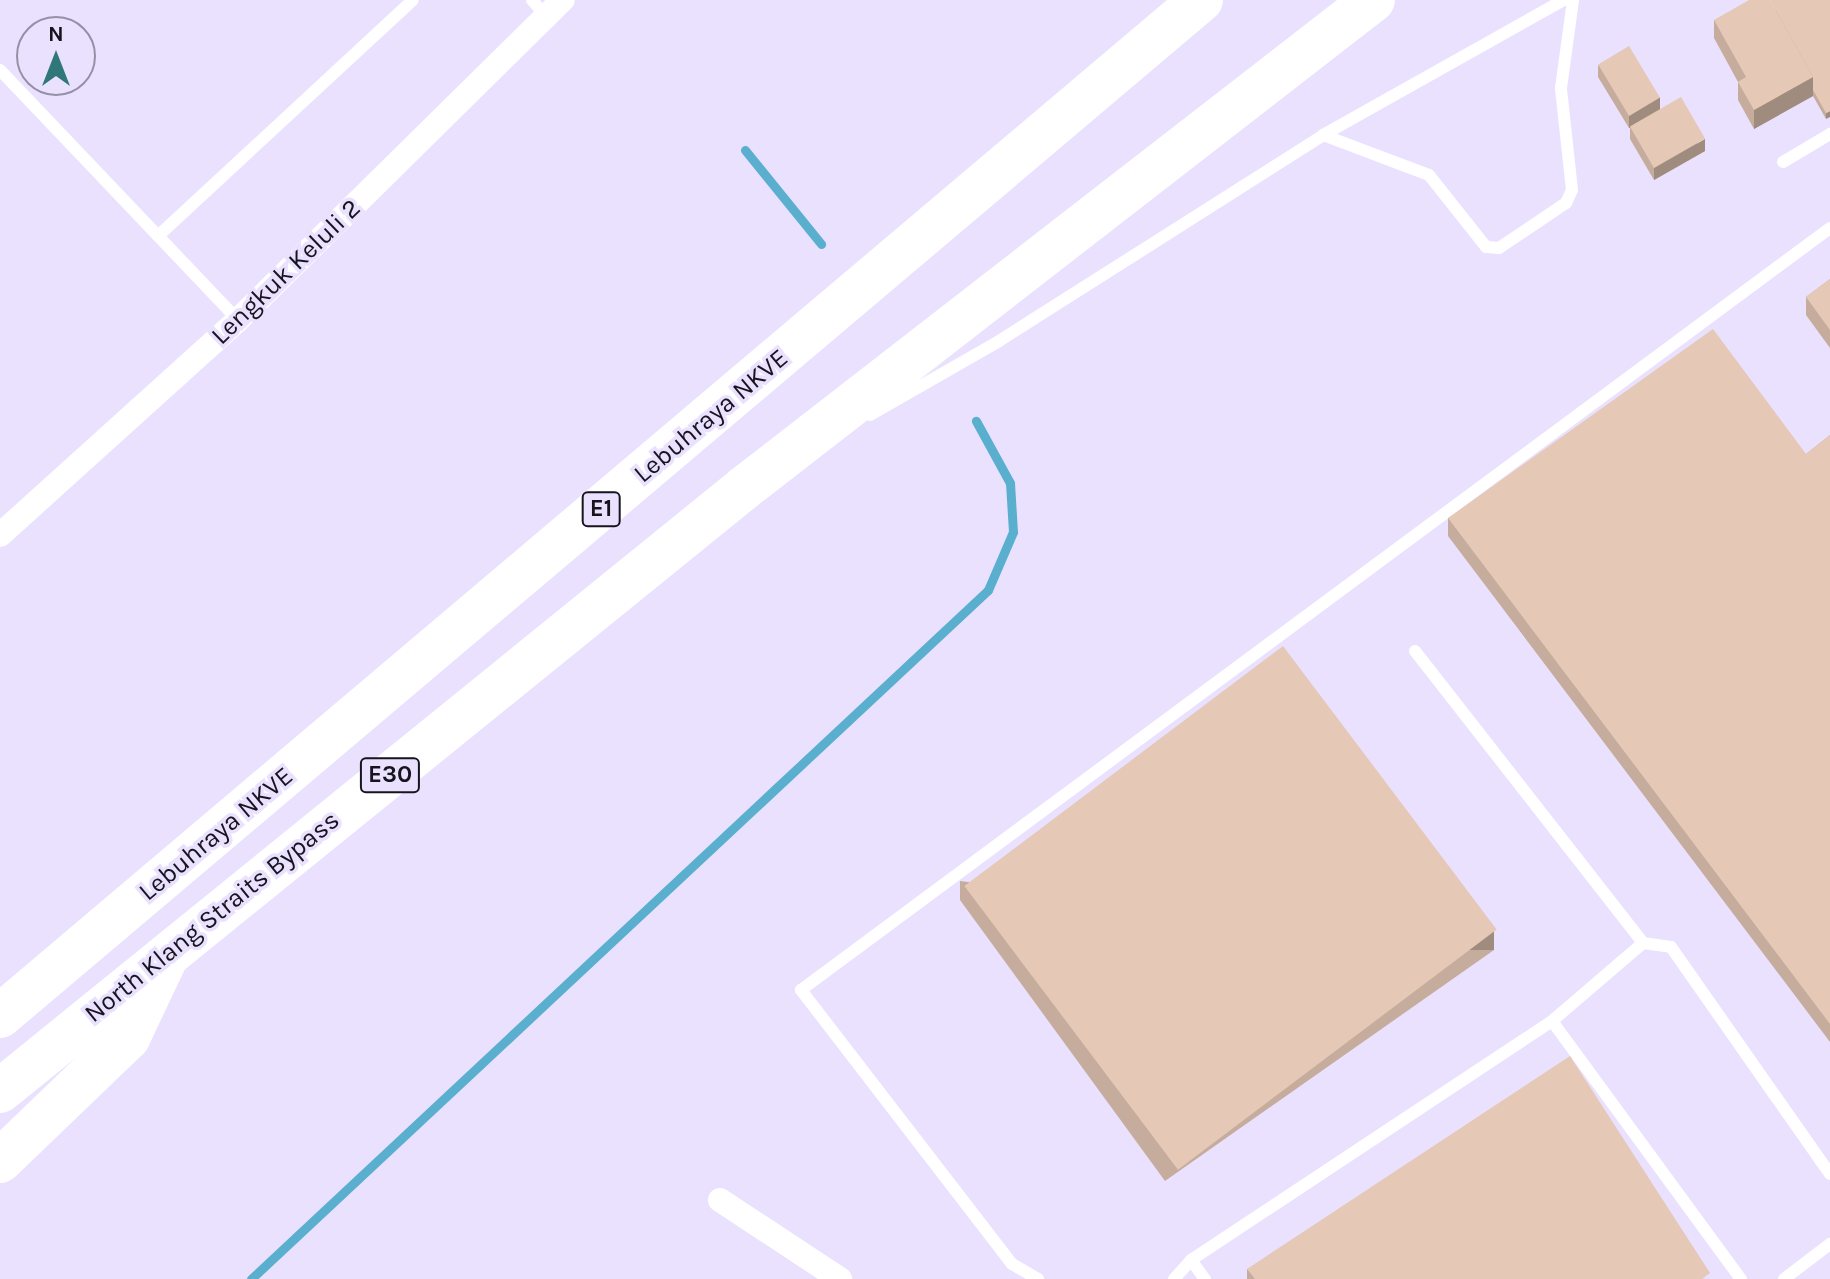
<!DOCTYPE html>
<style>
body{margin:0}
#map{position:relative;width:1830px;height:1279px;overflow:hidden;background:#eae1ff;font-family:Karla,sans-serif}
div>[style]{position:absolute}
.stream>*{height:9px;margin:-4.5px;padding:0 4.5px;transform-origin:4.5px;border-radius:4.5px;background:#59afcd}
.service>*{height:12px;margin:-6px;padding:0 6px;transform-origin:6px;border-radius:6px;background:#fff}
.minor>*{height:24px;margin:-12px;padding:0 12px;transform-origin:12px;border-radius:12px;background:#fff}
.motorway>*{height:44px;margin:-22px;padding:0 22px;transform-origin:22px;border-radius:22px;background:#fff}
.wall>*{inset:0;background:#c5ac9d}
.shaded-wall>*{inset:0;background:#a08c7f;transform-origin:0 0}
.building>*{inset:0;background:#e5c8b6;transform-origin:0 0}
span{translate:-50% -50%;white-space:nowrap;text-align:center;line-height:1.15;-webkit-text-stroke:7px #eae1ff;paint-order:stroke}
.shield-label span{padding:2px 6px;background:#eae1ff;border:2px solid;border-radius:6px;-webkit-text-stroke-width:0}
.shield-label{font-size:24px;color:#17141e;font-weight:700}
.street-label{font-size:26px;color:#17141e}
.north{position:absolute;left:16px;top:16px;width:80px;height:80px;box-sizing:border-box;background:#eae1ff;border:2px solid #968fa5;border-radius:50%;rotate:0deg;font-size:22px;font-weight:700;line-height:32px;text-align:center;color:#17141e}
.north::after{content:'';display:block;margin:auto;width:28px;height:36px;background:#2f7877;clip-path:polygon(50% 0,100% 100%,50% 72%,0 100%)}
</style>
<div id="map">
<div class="stream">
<div style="left:745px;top:150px;width:121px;rotate:51deg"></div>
<div style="left:251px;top:1279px;width:1009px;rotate:-43.07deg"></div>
<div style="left:988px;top:590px;width:63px;rotate:-66.7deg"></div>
<div style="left:1013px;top:532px;width:49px;rotate:-93.5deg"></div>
<div style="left:1010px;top:483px;width:71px;rotate:-118.7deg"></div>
</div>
<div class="service">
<div style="left:532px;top:0;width:21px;rotate:49deg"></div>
<div style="left:0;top:70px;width:345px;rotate:46.4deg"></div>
<div style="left:1323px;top:135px;width:113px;rotate:20.7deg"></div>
<div style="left:1429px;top:175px;width:92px;rotate:51.6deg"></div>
<div style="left:1486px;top:247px;width:13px;rotate:4deg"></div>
<div style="left:1499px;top:248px;width:81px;rotate:-33.9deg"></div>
<div style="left:1566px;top:203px;width:14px;rotate:-65deg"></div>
<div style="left:1572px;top:190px;width:103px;rotate:-96.2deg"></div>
<div style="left:1561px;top:88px;width:89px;rotate:-82.2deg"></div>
<div style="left:1783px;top:162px;width:55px;rotate:-30.8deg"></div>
<div style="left:158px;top:236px;width:347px;rotate:-42.8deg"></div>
<div style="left:870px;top:415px;width:149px;rotate:-29.8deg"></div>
<div style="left:999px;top:341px;width:384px;rotate:-32.4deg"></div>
<div style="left:1323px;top:135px;width:276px;rotate:-29.3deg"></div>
<div style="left:1415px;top:651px;width:370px;rotate:52deg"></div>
<div style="left:1552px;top:1021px;width:320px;rotate:53.8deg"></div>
<div style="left:1191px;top:1260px;width:24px;rotate:54deg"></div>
<div style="left:1038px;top:1279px;width:30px;rotate:-150deg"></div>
<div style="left:1012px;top:1264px;width:346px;rotate:-127.6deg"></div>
<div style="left:801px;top:990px;width:1280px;rotate:-36.52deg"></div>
<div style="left:1174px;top:1279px;width:25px;rotate:-48deg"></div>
<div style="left:1191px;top:1260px;width:433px;rotate:-33.5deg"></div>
<div style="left:1552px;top:1021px;width:120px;rotate:-40.6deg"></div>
<div style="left:1643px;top:943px;width:28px;rotate:8deg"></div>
<div style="left:1671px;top:947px;width:277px;rotate:55deg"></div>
<div style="left:1784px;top:1279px;width:58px;rotate:-37.3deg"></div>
</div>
<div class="minor">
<div style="left:0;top:535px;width:321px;rotate:-42.1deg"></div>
<div style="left:238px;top:320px;width:456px;rotate:-44.6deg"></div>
<div style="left:720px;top:1200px;width:144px;rotate:33.4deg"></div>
</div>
<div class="motorway">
<div style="left:0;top:1016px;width:1573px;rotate:-40.23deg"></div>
<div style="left:0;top:1091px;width:958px;rotate:-39.02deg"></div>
<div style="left:744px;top:488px;width:796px;rotate:-37.81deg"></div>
<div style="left:0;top:1161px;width:178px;rotate:-43.9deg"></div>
<div style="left:128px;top:1038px;width:84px;rotate:-64.7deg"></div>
</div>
<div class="wall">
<div style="clip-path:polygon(1830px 0,1826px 119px,1813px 96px,1754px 129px,1738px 100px,1738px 82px,1714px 38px,1714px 20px)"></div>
<div style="clip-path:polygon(1598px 65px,1660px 109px,1705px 151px,1654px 180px,1630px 139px,1630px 128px,1629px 128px,1598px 77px)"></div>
<div style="clip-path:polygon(1830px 279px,1830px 348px,1806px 315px,1806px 297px)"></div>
<div style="clip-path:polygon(1830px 435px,1830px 1042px,1448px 536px,1448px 518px,1806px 454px)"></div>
<div style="clip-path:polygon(960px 881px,1494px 950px,1165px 1181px,960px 900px)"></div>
<div style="clip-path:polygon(1247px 1269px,1710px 1279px,1247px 1279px)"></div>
</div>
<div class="shaded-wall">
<div style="clip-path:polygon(1813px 77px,1813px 96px,1754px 129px,1754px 110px)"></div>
<div style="clip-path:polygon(1660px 97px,1660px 110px,1629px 128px,1629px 116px)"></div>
<div style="clip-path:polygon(1830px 111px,1830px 117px,1826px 119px,1826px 113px)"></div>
<div style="clip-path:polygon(1705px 139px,1705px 151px,1654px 180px,1654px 168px)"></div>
<div style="left:1494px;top:931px;width:19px;height:403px;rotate:90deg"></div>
</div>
<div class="building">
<div style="clip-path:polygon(1749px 0,1770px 0,1813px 77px,1754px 110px,1738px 82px,1746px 77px,1714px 20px)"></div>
<div style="clip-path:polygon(1770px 0,1830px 0,1830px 111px,1826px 113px,1813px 90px,1813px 77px)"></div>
<div style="left:1629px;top:46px;width:60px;height:36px;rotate:59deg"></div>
<div style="left:1681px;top:97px;width:48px;height:59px;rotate:60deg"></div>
<div style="clip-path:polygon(1830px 279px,1830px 330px,1806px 297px)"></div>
<div style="clip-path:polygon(1713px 329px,1806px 454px,1830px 435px,1830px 1024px,1448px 518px)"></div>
<div style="left:1283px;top:646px;width:355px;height:399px;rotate:53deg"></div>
<div style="clip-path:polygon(1570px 1056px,1710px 1273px,1702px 1279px,1255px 1279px,1247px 1269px)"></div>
</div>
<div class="shield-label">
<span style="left:601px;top:509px">E1</span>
<span style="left:390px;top:775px">E30</span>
</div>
<div class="street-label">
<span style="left:286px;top:272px;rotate:-44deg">Lengkuk Keluli 2</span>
<span style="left:711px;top:416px;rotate:-40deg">Lebuhraya NKVE</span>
<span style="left:216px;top:834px;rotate:-40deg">Lebuhraya NKVE</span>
<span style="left:212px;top:917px;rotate:-39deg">North Klang Straits Bypass</span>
</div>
<div class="north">N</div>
</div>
